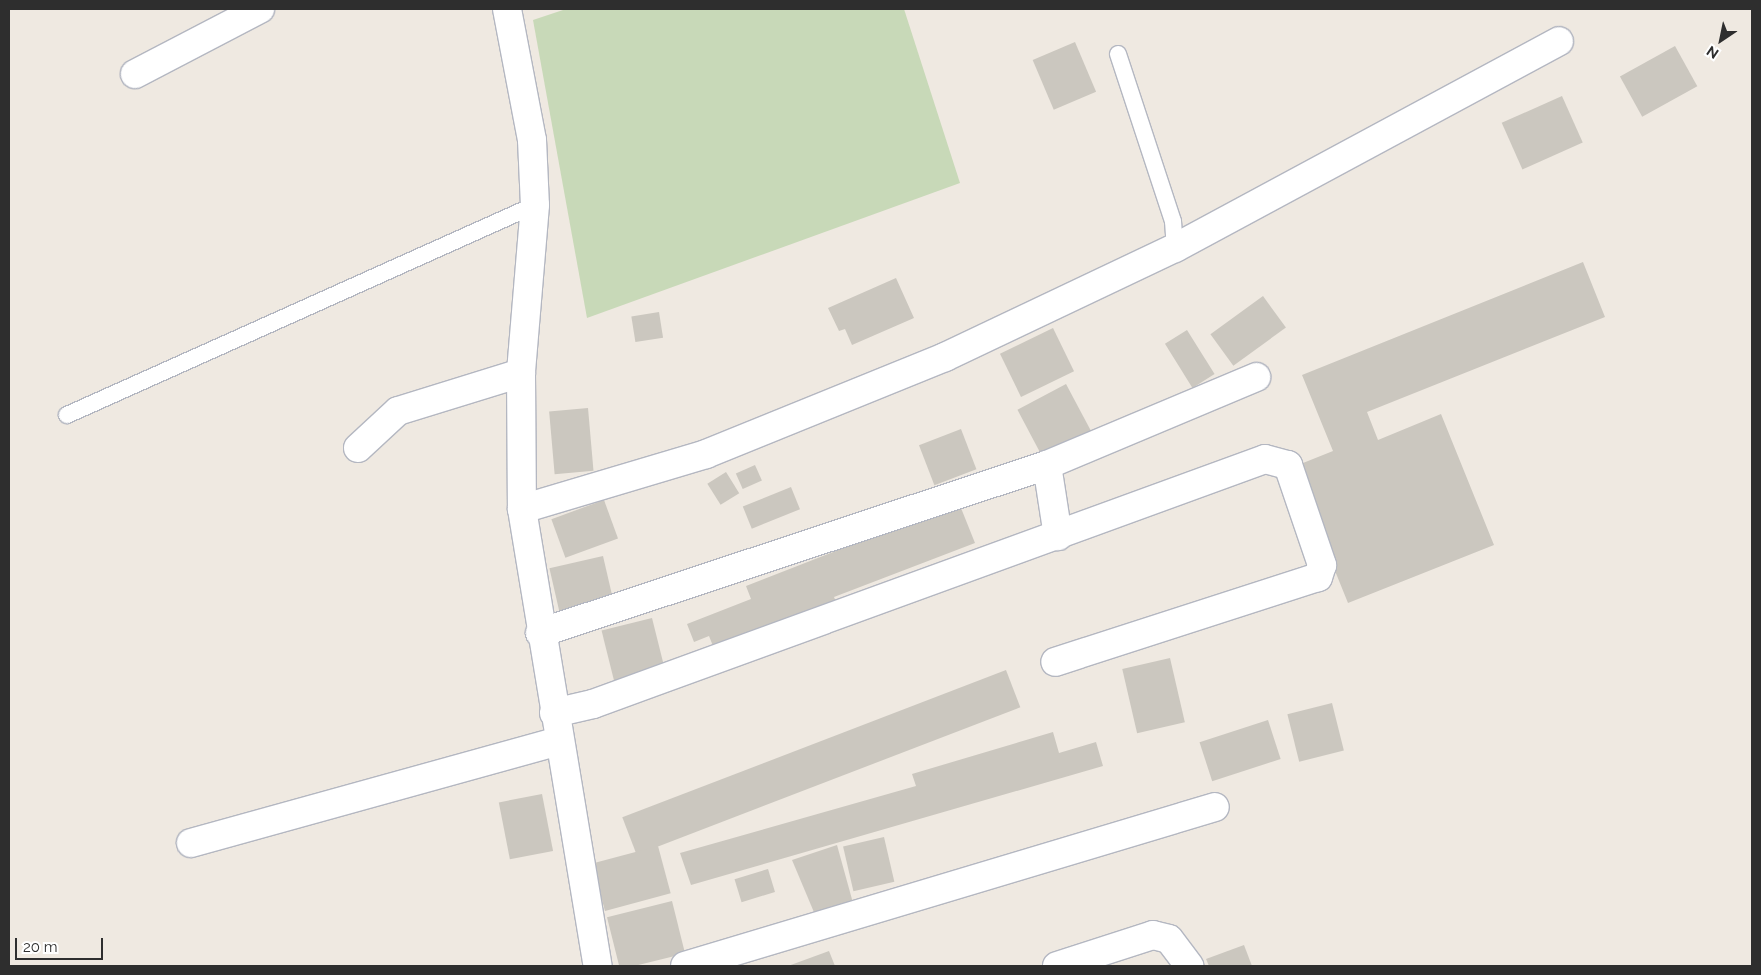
<!DOCTYPE html>
<style>
body{margin:0}
#map{position:relative;width:1761px;height:975px;overflow:hidden;background:#efe9e1;font-family:Raleway,sans-serif}
div>[style]{position:absolute}
.cemetery>*{inset:0;background:#c8d9b8}
.building>*{inset:0;background:#cbc7bf;transform-origin:0 0}
.roads{filter:drop-shadow(1px 0 #b4b7c1) drop-shadow(-1px 0 #b4b7c1) drop-shadow(0 1px #b4b7c1) drop-shadow(0 -1px #b4b7c1)}
.service>*{height:16px;margin:-8px;padding:0 8px;transform-origin:8px;border-radius:8px;background:#fff}
.minor>*{height:28px;margin:-14px;padding:0 14px;transform-origin:14px;border-radius:14px;background:#fff}
span{translate:-50% -50%;white-space:nowrap;text-align:center;line-height:1.15;-webkit-text-stroke:4px #fff;paint-order:stroke}
.frame{position:absolute;inset:0;border:10px solid #2e2e2e;pointer-events:none}
.north{position:absolute;left:1696px;top:15px;width:50px;height:50px;-webkit-text-stroke:4px #fff;paint-order:stroke;rotate:214deg;font-size:14px;font-weight:700;line-height:20px;text-align:center;color:#2e2e2e}
.north::after{content:'';display:block;margin:auto;width:18px;height:22px;background:#2e2e2e;clip-path:polygon(50% 0,100% 100%,50% 72%,0 100%)}
.scale{position:absolute;left:15px;top:938px;width:88px;height:22px;box-sizing:border-box;border:2px solid #2e2e2e;border-top:0;padding-left:6px;font-size:15px;line-height:18px;white-space:nowrap;color:#2e2e2e;-webkit-text-stroke:4px #fff;paint-order:stroke}
</style>
<div id="map">
<div class="cemetery">
<div style="clip-path:polygon(566px 9px,904px 9px,960px 183px,587px 318px,533px 20px)"></div>
</div>
<div class="building">
<div style="left:1075px;top:42px;width:54px;height:46px;rotate:67deg"></div>
<div style="left:1675px;top:46px;width:46px;height:63px;rotate:61deg"></div>
<div style="left:1562px;top:96px;width:51px;height:66px;rotate:66deg"></div>
<div style="clip-path:polygon(1583px 262px,1605px 317px,1367px 412px,1378px 440px,1441px 414px,1494px 545px,1348px 603px,1293px 467px,1333px 451px,1302px 375px)"></div>
<div style="clip-path:polygon(896px 278px,914px 318px,852px 345px,845px 329px,839px 331px,828px 308px)"></div>
<div style="left:1263px;top:296px;width:39px;height:65px;rotate:54deg"></div>
<div style="left:659px;top:312px;width:26px;height:28px;rotate:81deg"></div>
<div style="left:1053px;top:328px;width:48px;height:59px;rotate:64deg"></div>
<div style="left:1187px;top:330px;width:52px;height:26px;rotate:58deg"></div>
<div style="left:1066px;top:384px;width:55px;height:55px;rotate:62deg"></div>
<div style="left:588px;top:408px;width:63px;height:39px;rotate:85deg"></div>
<div style="left:961px;top:429px;width:43px;height:45px;rotate:69deg"></div>
<div style="left:755px;top:465px;width:17px;height:21px;rotate:66deg"></div>
<div style="left:726px;top:472px;width:25px;height:22px;rotate:58deg"></div>
<div style="left:791px;top:487px;width:24px;height:52px;rotate:68deg"></div>
<div style="left:604px;top:500px;width:41px;height:56px;rotate:70deg"></div>
<div style="clip-path:polygon(959px 503px,975px 543px,834px 597px,839px 609px,717px 656px,709px 636px,694px 642px,687px 624px,751px 599px,746px 586px)"></div>
<div style="left:603px;top:556px;width:46px;height:55px;rotate:77deg"></div>
<div style="left:652px;top:618px;width:56px;height:52px;rotate:76deg"></div>
<div style="left:1170px;top:658px;width:66px;height:49px;rotate:77deg"></div>
<div style="left:1006px;top:670px;width:40px;height:411px;rotate:69deg"></div>
<div style="left:1332px;top:703px;width:49px;height:46px;rotate:76deg"></div>
<div style="left:1268px;top:720px;width:41px;height:72px;rotate:72deg"></div>
<div style="clip-path:polygon(1053px 732px,1059px 753px,1096px 742px,1103px 766px,691px 885px,680px 853px,916px 786px,912px 774px)"></div>
<div style="left:542px;top:794px;width:58px;height:44px;rotate:79deg"></div>
<div style="left:884px;top:837px;width:46px;height:42px;rotate:77deg"></div>
<div style="clip-path:polygon(837px 845px,853px 903px,816px 917px,792px 860px)"></div>
<div style="left:658px;top:846px;width:49px;height:68px;rotate:75deg"></div>
<div style="left:768px;top:869px;width:24px;height:35px;rotate:73deg"></div>
<div style="left:672px;top:901px;width:54px;height:67px;rotate:76deg"></div>
<div style="clip-path:polygon(1244px 945px,1252px 966px,1209px 966px,1206px 959px)"></div>
<div style="clip-path:polygon(829px 951px,835px 966px,788px 966px)"></div>
</div>
<div class="roads">
<div class="service">
<div style="left:1118px;top:54px;width:176px;rotate:71.8deg"></div>
<div style="left:1173px;top:221px;width:27px;rotate:86deg"></div>
<div style="left:67px;top:415px;width:513px;rotate:-24.17deg"></div>
</div>
<div class="minor">
<div style="left:507px;top:9px;width:133px;rotate:79.2deg"></div>
<div style="left:532px;top:140px;width:65px;rotate:87.4deg"></div>
<div style="left:535px;top:205px;width:169px;rotate:94.8deg"></div>
<div style="left:521px;top:373px;width:136px;rotate:89.6deg"></div>
<div style="left:522px;top:509px;width:463px;rotate:80.6deg"></div>
<div style="left:135px;top:74px;width:141px;rotate:-27.5deg"></div>
<div style="left:358px;top:448px;width:54px;rotate:-42.8deg"></div>
<div style="left:398px;top:411px;width:129px;rotate:-17.2deg"></div>
<div style="left:1047px;top:465px;width:72px;rotate:81.2deg"></div>
<div style="left:522px;top:509px;width:192px;rotate:-16.6deg"></div>
<div style="left:706px;top:454px;width:258px;rotate:-22.1deg"></div>
<div style="left:945px;top:357px;width:255px;rotate:-25.4deg"></div>
<div style="left:1175px;top:248px;width:436px;rotate:-28.3deg"></div>
<div style="left:540px;top:633px;width:534px;rotate:-18.33deg"></div>
<div style="left:1047px;top:465px;width:227px;rotate:-22.8deg"></div>
<div style="left:554px;top:713px;width:40px;rotate:-13deg"></div>
<div style="left:593px;top:704px;width:715px;rotate:-20.03deg"></div>
<div style="left:1265px;top:459px;width:24px;rotate:15deg"></div>
<div style="left:1288px;top:465px;width:106px;rotate:71.2deg"></div>
<div style="left:1322px;top:565px;width:13px;rotate:108deg"></div>
<div style="left:1318px;top:577px;width:276px;rotate:162.1deg"></div>
<div style="left:191px;top:843px;width:381px;rotate:-15.5deg"></div>
<div style="left:685px;top:966px;width:553px;rotate:-16.7deg"></div>
<div style="left:1057px;top:966px;width:101px;rotate:-17.9deg"></div>
<div style="left:1153px;top:935px;width:16px;rotate:14deg"></div>
<div style="left:1169px;top:939px;width:34px;rotate:53deg"></div>
</div>
</div>
<div class="frame"></div>
<div class="north">N</div>
<div class="scale">20 m</div>
</div>
